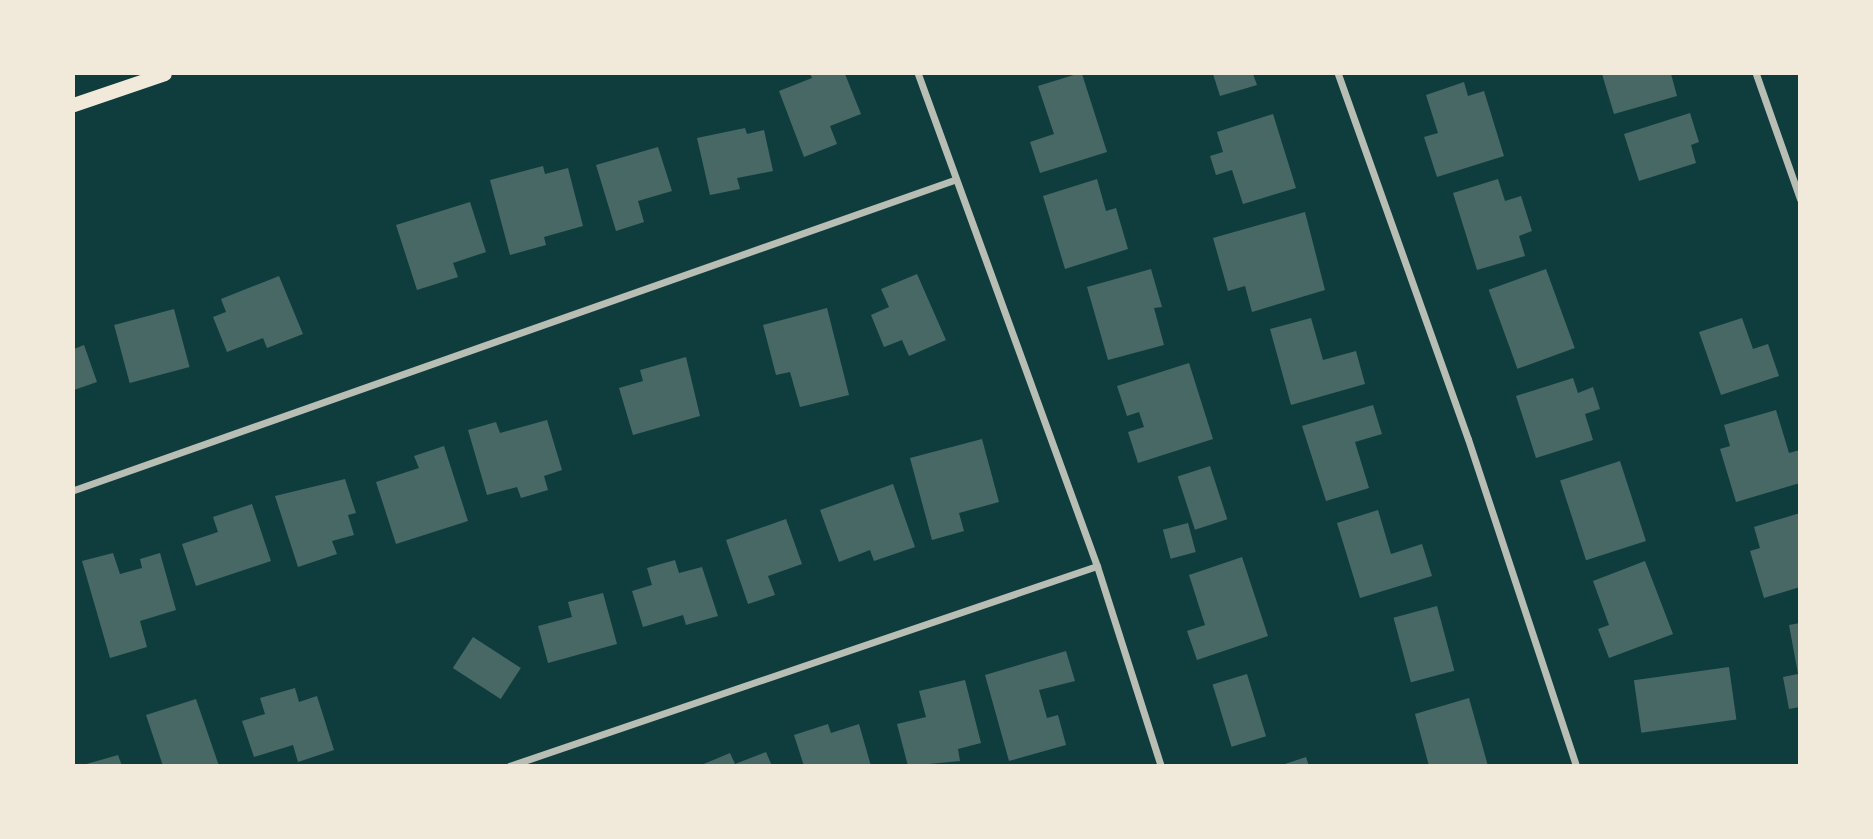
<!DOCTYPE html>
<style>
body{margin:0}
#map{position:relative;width:1873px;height:839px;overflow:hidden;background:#0f3d3e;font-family:Montserrat,sans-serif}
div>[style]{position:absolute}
.building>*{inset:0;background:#486865;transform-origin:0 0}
.minor>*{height:7px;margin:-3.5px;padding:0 3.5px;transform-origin:3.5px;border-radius:3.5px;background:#b8beb3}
.secondary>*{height:14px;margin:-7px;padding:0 7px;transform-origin:7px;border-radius:7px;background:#f1e9da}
span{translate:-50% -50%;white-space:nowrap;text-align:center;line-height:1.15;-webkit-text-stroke:6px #f1e9da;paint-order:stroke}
.frame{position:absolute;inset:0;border:75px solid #f1e9da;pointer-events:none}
</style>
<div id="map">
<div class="building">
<div style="clip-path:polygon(810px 74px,845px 74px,861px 114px,830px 126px,837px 144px,804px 157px,779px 91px,812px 78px)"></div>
<div style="clip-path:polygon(1077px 74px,1082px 74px,1107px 152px,1040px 173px,1030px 142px,1054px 134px,1038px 86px)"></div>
<div style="clip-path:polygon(1213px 74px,1253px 74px,1257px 85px,1220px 96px)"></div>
<div style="clip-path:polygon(1602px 74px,1671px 74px,1677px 96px,1614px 114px)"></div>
<div style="clip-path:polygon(1464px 82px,1468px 96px,1484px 91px,1504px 156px,1437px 177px,1424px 137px,1438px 133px,1426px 95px)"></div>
<div style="clip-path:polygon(1690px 113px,1699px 142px,1691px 145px,1696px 163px,1639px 181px,1624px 134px)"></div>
<div style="clip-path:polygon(1273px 114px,1296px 188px,1243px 204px,1232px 170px,1216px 175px,1210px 156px,1223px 152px,1217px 132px)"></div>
<div style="clip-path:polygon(745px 128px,747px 134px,764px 130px,773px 171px,737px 178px,740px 189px,710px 195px,697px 138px)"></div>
<div style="clip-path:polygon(658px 147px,672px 191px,638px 201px,644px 222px,616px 231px,596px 165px)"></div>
<div style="clip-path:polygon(543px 166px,545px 174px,568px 168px,583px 226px,544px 237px,546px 245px,510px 255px,490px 180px)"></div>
<div style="clip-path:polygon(1097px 179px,1106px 211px,1116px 208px,1128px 249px,1065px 269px,1043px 196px)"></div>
<div style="clip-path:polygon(1498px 179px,1505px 201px,1521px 196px,1532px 231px,1519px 236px,1525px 256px,1477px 270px,1453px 193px)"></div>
<div style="clip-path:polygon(470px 202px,486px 252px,453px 263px,458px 277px,417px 290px,396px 225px)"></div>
<div style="clip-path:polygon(1305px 212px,1325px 290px,1252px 312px,1245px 286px,1228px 291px,1213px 238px)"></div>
<div style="clip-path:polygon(1151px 269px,1162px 307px,1154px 308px,1164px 345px,1108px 360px,1087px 287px)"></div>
<div style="left:1546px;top:269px;width:84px;height:61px;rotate:70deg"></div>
<div style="clip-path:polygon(917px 274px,946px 340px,909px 356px,902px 340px,884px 347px,871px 315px,889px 307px,881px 289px)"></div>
<div style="clip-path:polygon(279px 276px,303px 334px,267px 348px,263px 338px,227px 352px,213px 317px,226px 312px,221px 299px)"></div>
<div style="clip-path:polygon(827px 308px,849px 395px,800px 407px,790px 372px,776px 375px,763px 325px)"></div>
<div style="left:174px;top:309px;width:60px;height:62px;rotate:75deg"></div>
<div style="clip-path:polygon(1311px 318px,1323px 360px,1356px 351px,1365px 384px,1291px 405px,1270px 329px)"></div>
<div style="clip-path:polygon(1742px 318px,1753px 349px,1768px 344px,1779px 376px,1721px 395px,1699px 332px)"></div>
<div style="clip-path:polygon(84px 345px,97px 382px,74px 390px,74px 349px)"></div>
<div style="clip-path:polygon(686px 357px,700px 416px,633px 435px,619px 388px,643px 381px,640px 370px)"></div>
<div style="clip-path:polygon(1189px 363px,1213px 439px,1138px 463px,1128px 432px,1144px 427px,1139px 412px,1127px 416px,1117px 386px)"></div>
<div style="clip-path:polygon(1573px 378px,1578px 393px,1593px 387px,1600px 409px,1585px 414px,1593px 440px,1536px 458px,1516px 396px)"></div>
<div style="clip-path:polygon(1373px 405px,1382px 434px,1355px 442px,1369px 488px,1326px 501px,1302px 426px)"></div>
<div style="clip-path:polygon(1776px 410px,1789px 453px,1800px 450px,1800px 483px,1736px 502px,1720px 449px,1730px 446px,1724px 425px)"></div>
<div style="clip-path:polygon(547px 420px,562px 470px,544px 476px,548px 490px,521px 498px,517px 487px,487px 495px,468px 430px,496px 422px,500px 433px)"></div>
<div style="clip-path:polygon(982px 439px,999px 502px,959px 513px,964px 531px,932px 540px,910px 458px)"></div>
<div style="clip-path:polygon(444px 446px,468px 521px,396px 544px,376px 482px,419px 468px,414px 456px)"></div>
<div style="left:1620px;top:461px;width:84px;height:63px;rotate:72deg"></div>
<div style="left:1210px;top:466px;width:56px;height:34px;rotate:72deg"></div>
<div style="clip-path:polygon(345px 479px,356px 513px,348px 515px,354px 535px,332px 541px,337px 554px,298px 567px,275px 496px)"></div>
<div style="clip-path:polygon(893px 484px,915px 547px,874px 561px,870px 550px,839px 562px,820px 510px)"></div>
<div style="clip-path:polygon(252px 504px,271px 561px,196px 586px,182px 544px,218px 532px,213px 517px)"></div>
<div style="clip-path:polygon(1378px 510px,1391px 554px,1422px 544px,1432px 576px,1360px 598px,1337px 523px)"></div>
<div style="clip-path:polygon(1800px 513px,1800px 587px,1764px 598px,1750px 551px,1760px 548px,1754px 527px)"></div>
<div style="clip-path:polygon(786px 519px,802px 564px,768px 576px,775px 595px,748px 604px,726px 540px)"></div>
<div style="left:1188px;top:523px;width:30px;height:26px;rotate:75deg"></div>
<div style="clip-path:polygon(113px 553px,120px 574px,142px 568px,140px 559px,160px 553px,176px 610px,140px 621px,147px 647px,110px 658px,82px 561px)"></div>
<div style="clip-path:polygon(1242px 557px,1268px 636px,1197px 660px,1187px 631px,1205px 625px,1189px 575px)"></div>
<div style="clip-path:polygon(675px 560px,679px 573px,702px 567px,718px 616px,686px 625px,683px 615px,643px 627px,632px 591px,652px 585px,647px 568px)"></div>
<div style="clip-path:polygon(1645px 561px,1673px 634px,1609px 658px,1598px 629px,1609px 625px,1593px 581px)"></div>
<div style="clip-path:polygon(603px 593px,617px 644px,548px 663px,538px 626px,572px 617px,568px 602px)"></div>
<div style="left:1437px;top:606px;width:67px;height:45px;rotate:75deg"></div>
<div style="clip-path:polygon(1800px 623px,1800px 707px,1789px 709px,1783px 677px,1798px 674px,1789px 625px)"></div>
<div style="left:473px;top:637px;width:57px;height:37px;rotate:33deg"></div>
<div style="clip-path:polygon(1066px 651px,1075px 681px,1039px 690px,1047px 718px,1058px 715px,1066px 745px,1009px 761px,985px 675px)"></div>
<div style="left:1729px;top:667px;width:53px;height:96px;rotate:82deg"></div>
<div style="left:1247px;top:674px;width:65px;height:36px;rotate:73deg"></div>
<div style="clip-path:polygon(965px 680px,981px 743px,958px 749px,960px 761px,908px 766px,897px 724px,926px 717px,919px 691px)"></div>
<div style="clip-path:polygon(295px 688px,299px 702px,317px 696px,334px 750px,298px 762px,293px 745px,254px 757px,242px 721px,265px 714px,260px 698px)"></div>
<div style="clip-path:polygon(1469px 698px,1488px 766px,1429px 766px,1415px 714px)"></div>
<div style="clip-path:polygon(196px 699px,219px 766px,163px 766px,146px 715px)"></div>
<div style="clip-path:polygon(828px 724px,831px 733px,859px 724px,871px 766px,804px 766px,794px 735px)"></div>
<div style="clip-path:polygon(766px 752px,772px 766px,699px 766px,730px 753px,735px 764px)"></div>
<div style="clip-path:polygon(118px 755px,122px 766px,83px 766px,83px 765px)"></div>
<div style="clip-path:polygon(1306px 757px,1309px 766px,1282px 766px,1282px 765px)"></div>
</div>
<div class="minor">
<div style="left:918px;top:74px;width:524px;rotate:70.01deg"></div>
<div style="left:1097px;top:566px;width:210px;rotate:72.3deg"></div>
<div style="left:1338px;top:74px;width:387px;rotate:70.4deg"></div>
<div style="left:1468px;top:439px;width:344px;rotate:71.7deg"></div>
<div style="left:1756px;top:74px;width:133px;rotate:70.6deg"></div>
<div style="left:74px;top:490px;width:933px;rotate:-19.41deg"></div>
<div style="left:509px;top:766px;width:621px;rotate:-18.79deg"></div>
</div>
<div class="secondary">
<div style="left:74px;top:105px;width:96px;rotate:-18.8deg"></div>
</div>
<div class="frame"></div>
</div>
